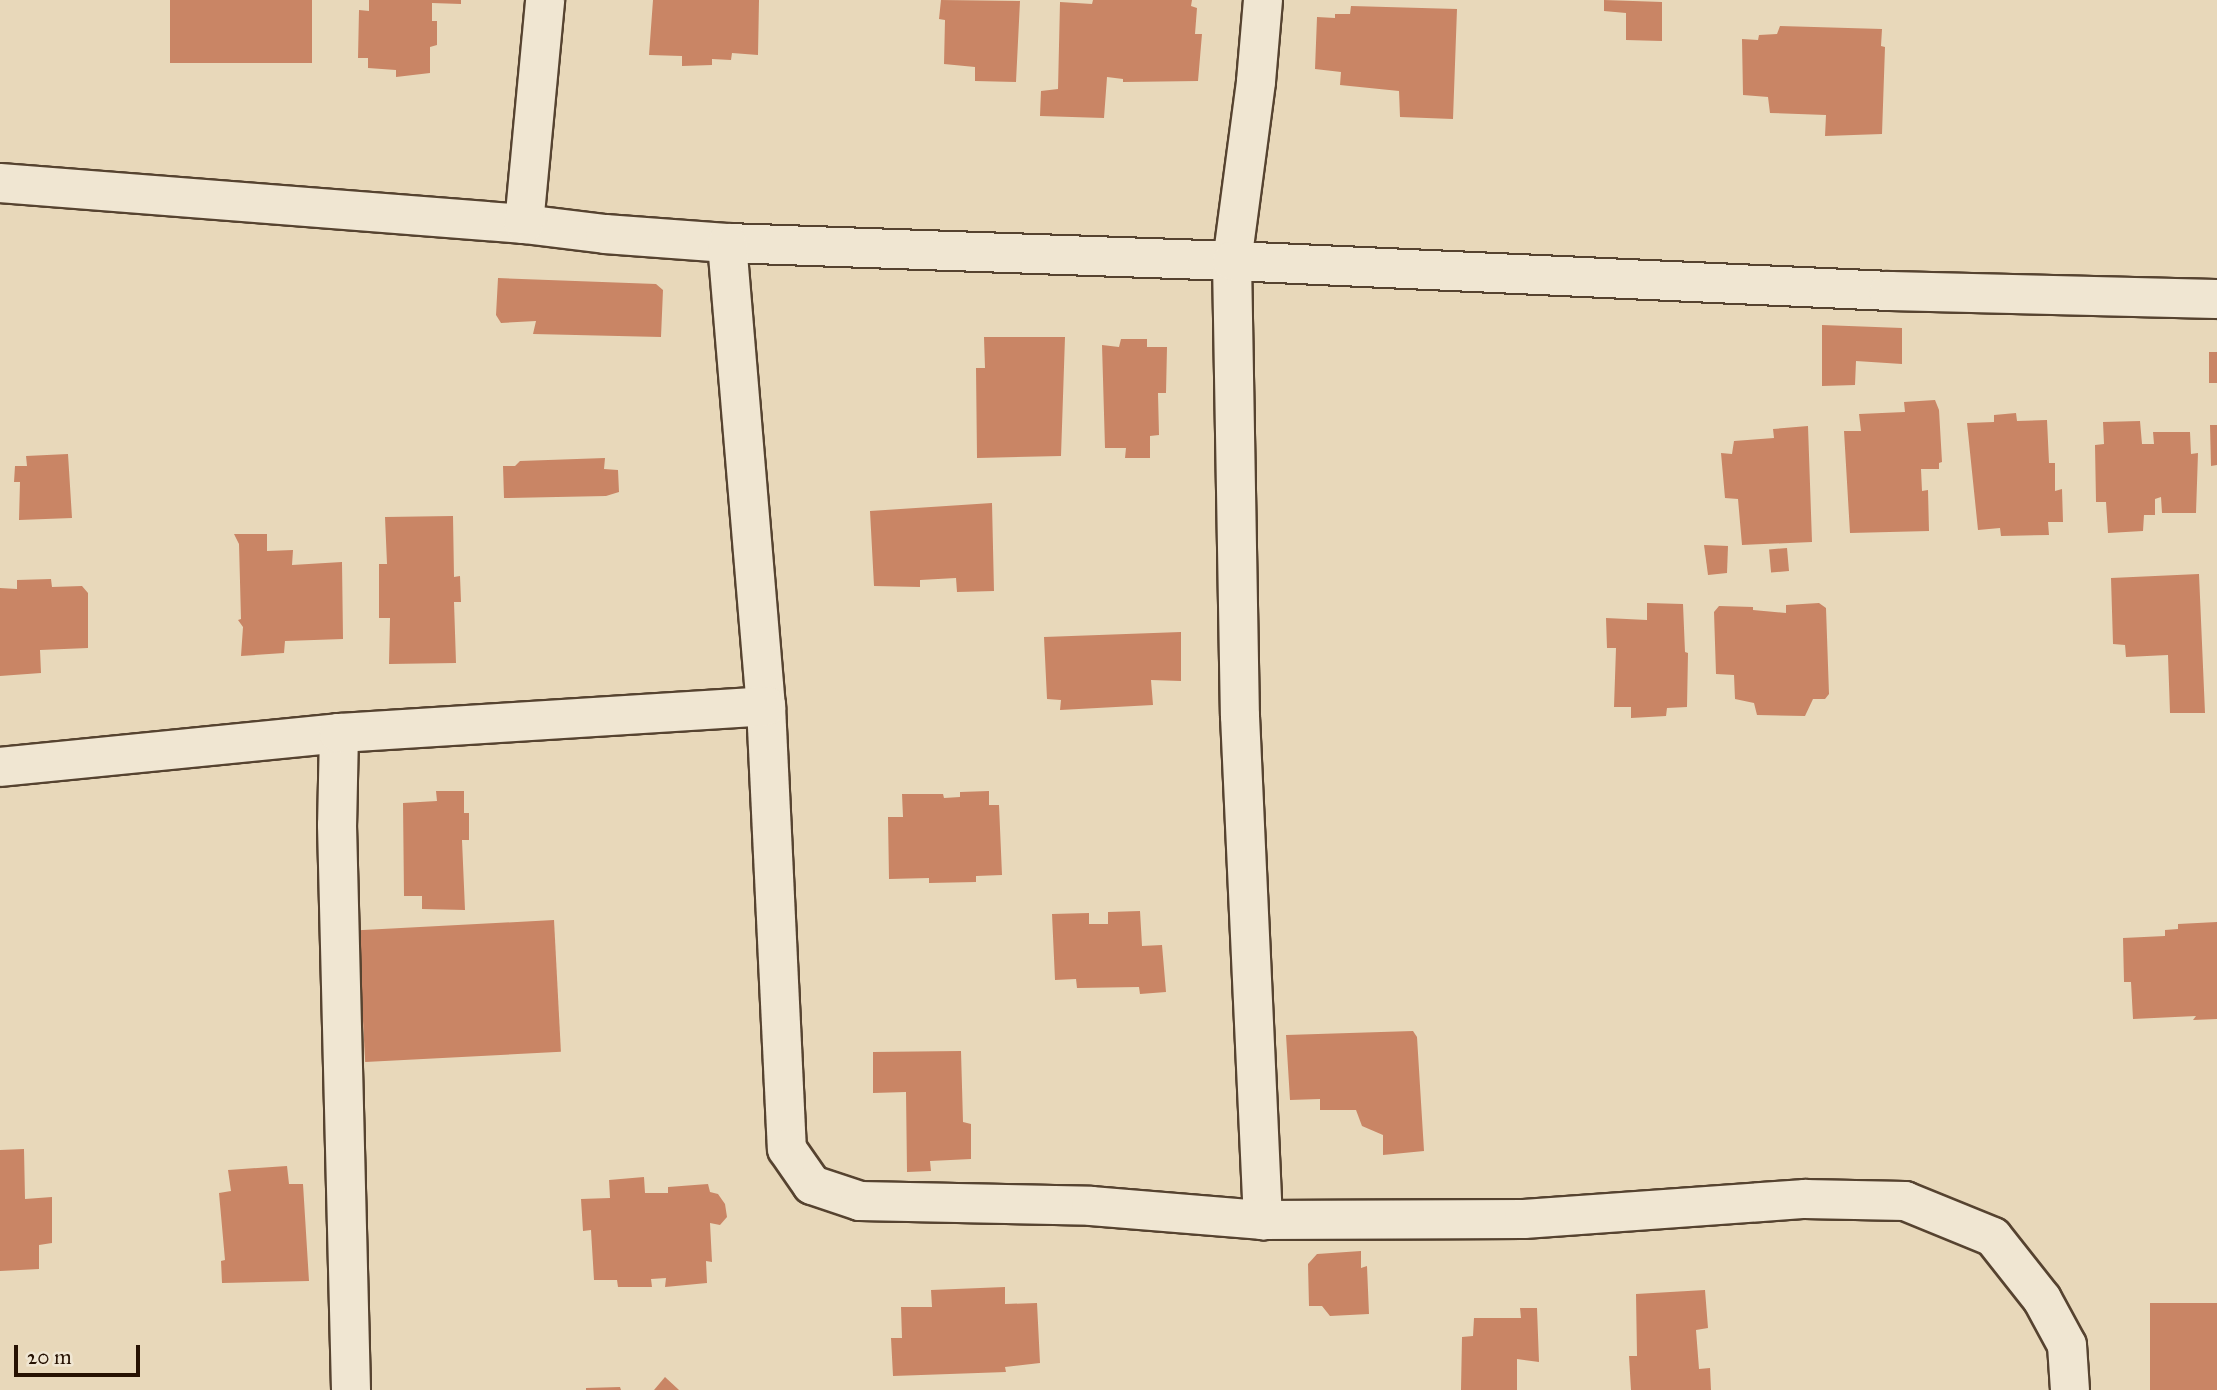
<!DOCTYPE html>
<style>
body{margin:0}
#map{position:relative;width:2217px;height:1390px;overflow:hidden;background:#e8d8ba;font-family:"IM FELL Great Primer",serif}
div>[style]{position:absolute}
.building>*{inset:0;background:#c98565;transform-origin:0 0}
.roads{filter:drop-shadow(2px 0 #564330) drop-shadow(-2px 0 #564330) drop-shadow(0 2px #564330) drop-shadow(0 -2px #564330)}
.street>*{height:38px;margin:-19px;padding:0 19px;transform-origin:19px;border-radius:19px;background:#f0e6d2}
span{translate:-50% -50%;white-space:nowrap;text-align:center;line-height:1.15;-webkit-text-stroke:5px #f0e6d2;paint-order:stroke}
.scale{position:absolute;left:14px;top:1345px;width:126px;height:32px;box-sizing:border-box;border:4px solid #261102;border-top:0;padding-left:9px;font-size:21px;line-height:24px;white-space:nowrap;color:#261102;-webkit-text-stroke:5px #f0e6d2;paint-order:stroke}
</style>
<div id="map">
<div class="building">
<div style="left:170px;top:0;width:142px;height:63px"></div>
<div style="clip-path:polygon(369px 0,461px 0,461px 4px,432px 3px,432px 21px,437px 21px,437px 45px,430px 47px,430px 73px,396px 77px,396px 70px,368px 68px,368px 58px,358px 58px,359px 10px,369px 11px)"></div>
<div style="clip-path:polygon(653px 0,759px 0,758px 55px,732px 53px,731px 60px,712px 59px,712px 65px,682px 66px,682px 56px,649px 55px)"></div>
<div style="clip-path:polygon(941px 0,1020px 1px,1016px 82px,975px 81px,975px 67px,944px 64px,945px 20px,939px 19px)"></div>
<div style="clip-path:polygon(1093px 0,1192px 0,1191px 6px,1197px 8px,1195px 34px,1202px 34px,1198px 81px,1123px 82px,1123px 79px,1107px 77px,1104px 118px,1040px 116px,1041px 91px,1058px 89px,1060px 2px,1092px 4px)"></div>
<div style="clip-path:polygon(1604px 0,1662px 2px,1662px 41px,1626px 40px,1626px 13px,1604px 11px)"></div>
<div style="clip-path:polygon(1351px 6px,1457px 9px,1453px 119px,1400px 117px,1399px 91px,1340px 85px,1341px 72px,1315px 69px,1317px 17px,1335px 18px,1335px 14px,1350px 14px)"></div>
<div style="clip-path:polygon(1780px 26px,1882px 29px,1881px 46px,1885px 47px,1882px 134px,1825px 136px,1826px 115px,1770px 113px,1768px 97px,1743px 95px,1742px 39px,1758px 40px,1759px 35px,1777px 34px)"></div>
<div style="clip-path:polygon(498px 278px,656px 284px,663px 290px,661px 337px,533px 334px,536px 321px,501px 323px,496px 315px)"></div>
<div style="clip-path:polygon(1822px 325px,1902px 328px,1902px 364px,1856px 361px,1855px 385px,1822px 386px)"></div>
<div style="clip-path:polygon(984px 337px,1065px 337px,1061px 456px,977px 458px,976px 368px,985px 368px)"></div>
<div style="clip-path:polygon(1121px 339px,1147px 339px,1147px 347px,1167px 347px,1166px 393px,1158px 393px,1159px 435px,1150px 436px,1150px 458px,1125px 458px,1126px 448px,1105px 448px,1102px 345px,1119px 347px)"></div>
<div style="left:2209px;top:352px;width:8px;height:31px"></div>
<div style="clip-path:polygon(1935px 400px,1939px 410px,1942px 462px,1939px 463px,1939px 469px,1921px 469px,1922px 491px,1928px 490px,1929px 531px,1850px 533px,1844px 431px,1861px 431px,1859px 414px,1905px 412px,1904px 402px)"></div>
<div style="clip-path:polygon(2016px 413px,2017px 421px,2047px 420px,2049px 463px,2055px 463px,2055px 491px,2062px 489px,2063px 522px,2048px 522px,2049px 535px,2001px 536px,2000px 528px,1978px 530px,1967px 423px,1994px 422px,1994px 415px)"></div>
<div style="clip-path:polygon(2140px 421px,2142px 444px,2154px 444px,2153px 432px,2190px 432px,2191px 454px,2198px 453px,2196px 513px,2162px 513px,2161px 497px,2155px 499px,2155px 515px,2144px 515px,2143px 531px,2108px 533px,2106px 502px,2096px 502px,2095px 445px,2104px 444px,2103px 422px)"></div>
<div style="clip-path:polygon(2210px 425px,2217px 425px,2217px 465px,2211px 466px)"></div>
<div style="clip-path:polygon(1808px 426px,1812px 542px,1742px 545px,1738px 499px,1725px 498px,1721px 453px,1732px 454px,1734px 441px,1774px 438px,1773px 429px)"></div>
<div style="clip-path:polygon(68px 454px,72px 518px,19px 520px,20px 482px,14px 482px,15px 466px,27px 466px,26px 456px)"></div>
<div style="clip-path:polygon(605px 458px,604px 469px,618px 470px,619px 492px,606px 496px,504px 498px,503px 466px,515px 466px,520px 461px)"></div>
<div style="clip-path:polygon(992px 503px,994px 591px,957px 592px,956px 578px,920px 580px,920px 587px,874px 586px,870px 511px)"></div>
<div style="clip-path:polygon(453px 516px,454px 577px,460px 576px,461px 602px,454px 602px,456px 663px,389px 664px,390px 618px,379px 618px,379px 564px,387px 564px,385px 517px)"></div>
<div style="clip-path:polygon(234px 534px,267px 534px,267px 551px,293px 550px,292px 565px,342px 562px,343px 639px,285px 641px,284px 653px,241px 656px,243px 627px,238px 620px,241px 619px,239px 544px)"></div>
<div style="clip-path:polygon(1704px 545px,1728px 546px,1727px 573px,1708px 575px)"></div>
<div style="left:1787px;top:548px;width:23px;height:18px;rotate:85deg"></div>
<div style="clip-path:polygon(2199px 574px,2205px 713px,2170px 713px,2168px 655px,2126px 657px,2125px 645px,2113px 644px,2111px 578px)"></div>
<div style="clip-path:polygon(51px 579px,52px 587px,82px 586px,88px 593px,88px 648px,40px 650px,41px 673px,0 676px,0 588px,17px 589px,17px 580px)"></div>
<div style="clip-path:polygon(1647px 603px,1683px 604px,1685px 652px,1688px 653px,1687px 707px,1667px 708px,1666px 716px,1631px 718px,1631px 707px,1614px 707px,1616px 648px,1607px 648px,1606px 618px,1647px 620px)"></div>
<div style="clip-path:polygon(1819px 603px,1826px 608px,1829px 694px,1825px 699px,1813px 699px,1805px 716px,1757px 715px,1754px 703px,1735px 699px,1734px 675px,1716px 674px,1714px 612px,1719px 606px,1753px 607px,1753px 610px,1786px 613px,1786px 605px)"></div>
<div style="clip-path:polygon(1181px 632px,1181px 681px,1151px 680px,1153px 705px,1060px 710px,1061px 700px,1047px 699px,1044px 637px)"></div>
<div style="clip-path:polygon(436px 791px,464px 791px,464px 813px,469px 813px,469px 840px,462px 840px,465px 910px,422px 909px,422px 896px,404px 896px,403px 803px,437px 801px)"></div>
<div style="clip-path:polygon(989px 791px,989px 805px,999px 805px,1002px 875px,976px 876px,976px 882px,929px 883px,929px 878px,889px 879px,888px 817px,903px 817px,902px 794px,943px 794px,944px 798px,960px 797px,960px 792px)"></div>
<div style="clip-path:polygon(1140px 911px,1142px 946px,1162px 945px,1166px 992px,1140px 994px,1139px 987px,1077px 988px,1076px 979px,1055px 980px,1052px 914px,1089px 913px,1089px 924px,1108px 924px,1108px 912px)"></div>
<div style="left:554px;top:920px;width:132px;height:196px;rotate:87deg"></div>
<div style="clip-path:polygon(2217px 922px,2217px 1019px,2193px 1020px,2196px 1016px,2133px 1019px,2131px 982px,2124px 982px,2123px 938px,2165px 936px,2165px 930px,2178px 929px,2178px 924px)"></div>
<div style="clip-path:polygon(1413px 1031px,1417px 1037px,1424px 1151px,1383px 1155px,1383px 1135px,1362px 1126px,1356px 1110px,1320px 1110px,1320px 1099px,1290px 1100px,1286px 1035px)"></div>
<div style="clip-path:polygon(961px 1051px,963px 1122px,971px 1124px,971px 1159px,930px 1161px,931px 1171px,907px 1172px,906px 1092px,873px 1093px,873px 1052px)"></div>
<div style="clip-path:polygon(24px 1149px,25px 1199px,52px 1197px,52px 1243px,39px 1245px,39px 1269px,0 1271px,0 1150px)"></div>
<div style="clip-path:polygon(287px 1166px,289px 1184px,303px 1184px,309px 1281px,222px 1283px,221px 1261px,225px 1260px,219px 1193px,231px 1191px,228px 1170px)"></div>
<div style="clip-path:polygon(644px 1177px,645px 1193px,668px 1193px,668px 1187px,708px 1184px,710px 1192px,718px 1194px,725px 1204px,727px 1217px,720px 1225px,710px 1223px,712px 1262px,706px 1261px,707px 1283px,665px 1287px,666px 1278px,651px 1279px,652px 1287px,618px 1287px,617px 1280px,594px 1280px,591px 1230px,583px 1231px,581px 1199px,610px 1198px,609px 1180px)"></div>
<div style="clip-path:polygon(1361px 1251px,1361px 1268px,1367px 1266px,1369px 1314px,1330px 1316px,1322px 1306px,1309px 1306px,1308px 1264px,1317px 1254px)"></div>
<div style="clip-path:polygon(1005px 1287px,1005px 1304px,1037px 1303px,1040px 1363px,1005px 1367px,1006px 1372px,893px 1376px,891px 1338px,902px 1338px,901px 1307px,932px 1307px,931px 1290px)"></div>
<div style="clip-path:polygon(1705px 1290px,1708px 1328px,1696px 1330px,1699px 1369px,1710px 1368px,1711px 1390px,1631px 1390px,1629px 1356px,1637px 1356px,1636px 1294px)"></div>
<div style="left:2217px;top:1303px;width:87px;height:67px;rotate:90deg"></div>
<div style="clip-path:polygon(1520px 1308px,1537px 1308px,1539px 1362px,1517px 1359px,1517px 1390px,1461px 1390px,1462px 1337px,1473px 1336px,1474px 1318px,1521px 1318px)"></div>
<div style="clip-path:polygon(665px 1377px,679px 1390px,654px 1390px)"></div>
<div style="clip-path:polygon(620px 1387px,621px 1390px,586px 1390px,586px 1388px)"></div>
</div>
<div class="roads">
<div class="street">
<div style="left:1263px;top:0;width:82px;rotate:94.9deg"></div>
<div style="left:1256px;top:82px;width:181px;rotate:97.6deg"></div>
<div style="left:1232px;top:261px;width:455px;rotate:89deg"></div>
<div style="left:1240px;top:716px;width:505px;rotate:87.39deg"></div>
<div style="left:1263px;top:1220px;width:261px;rotate:-0.2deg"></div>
<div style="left:1524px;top:1219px;width:282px;rotate:-4.1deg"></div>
<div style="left:1805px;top:1199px;width:100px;rotate:1.1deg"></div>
<div style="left:1905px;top:1201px;width:95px;rotate:22.2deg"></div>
<div style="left:1993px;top:1237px;width:79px;rotate:51.7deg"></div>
<div style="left:2042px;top:1299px;width:52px;rotate:61.5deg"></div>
<div style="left:2067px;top:1345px;width:45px;rotate:86.2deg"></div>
<div style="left:0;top:183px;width:526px;rotate:4.47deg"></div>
<div style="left:524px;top:224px;width:82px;rotate:7deg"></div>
<div style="left:605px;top:234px;width:122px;rotate:4.2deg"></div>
<div style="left:727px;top:243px;width:505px;rotate:2.04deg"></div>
<div style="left:1232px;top:261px;width:658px;rotate:2.61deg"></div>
<div style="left:1889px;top:291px;width:328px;rotate:1.4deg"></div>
<div style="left:524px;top:224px;width:225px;rotate:-84.6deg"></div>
<div style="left:727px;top:243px;width:465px;rotate:85.2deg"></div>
<div style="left:766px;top:706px;width:443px;rotate:87.3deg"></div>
<div style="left:787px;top:1149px;width:44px;rotate:55.2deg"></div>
<div style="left:812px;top:1185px;width:51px;rotate:18.4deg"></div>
<div style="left:860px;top:1201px;width:231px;rotate:1.2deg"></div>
<div style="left:1091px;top:1206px;width:173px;rotate:4.7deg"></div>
<div style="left:339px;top:733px;width:92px;rotate:91.2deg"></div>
<div style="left:337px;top:825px;width:565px;rotate:88.58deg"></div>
<div style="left:0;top:767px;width:341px;rotate:-5.7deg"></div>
<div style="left:339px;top:733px;width:428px;rotate:-3.6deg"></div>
</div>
</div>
<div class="scale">20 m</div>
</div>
